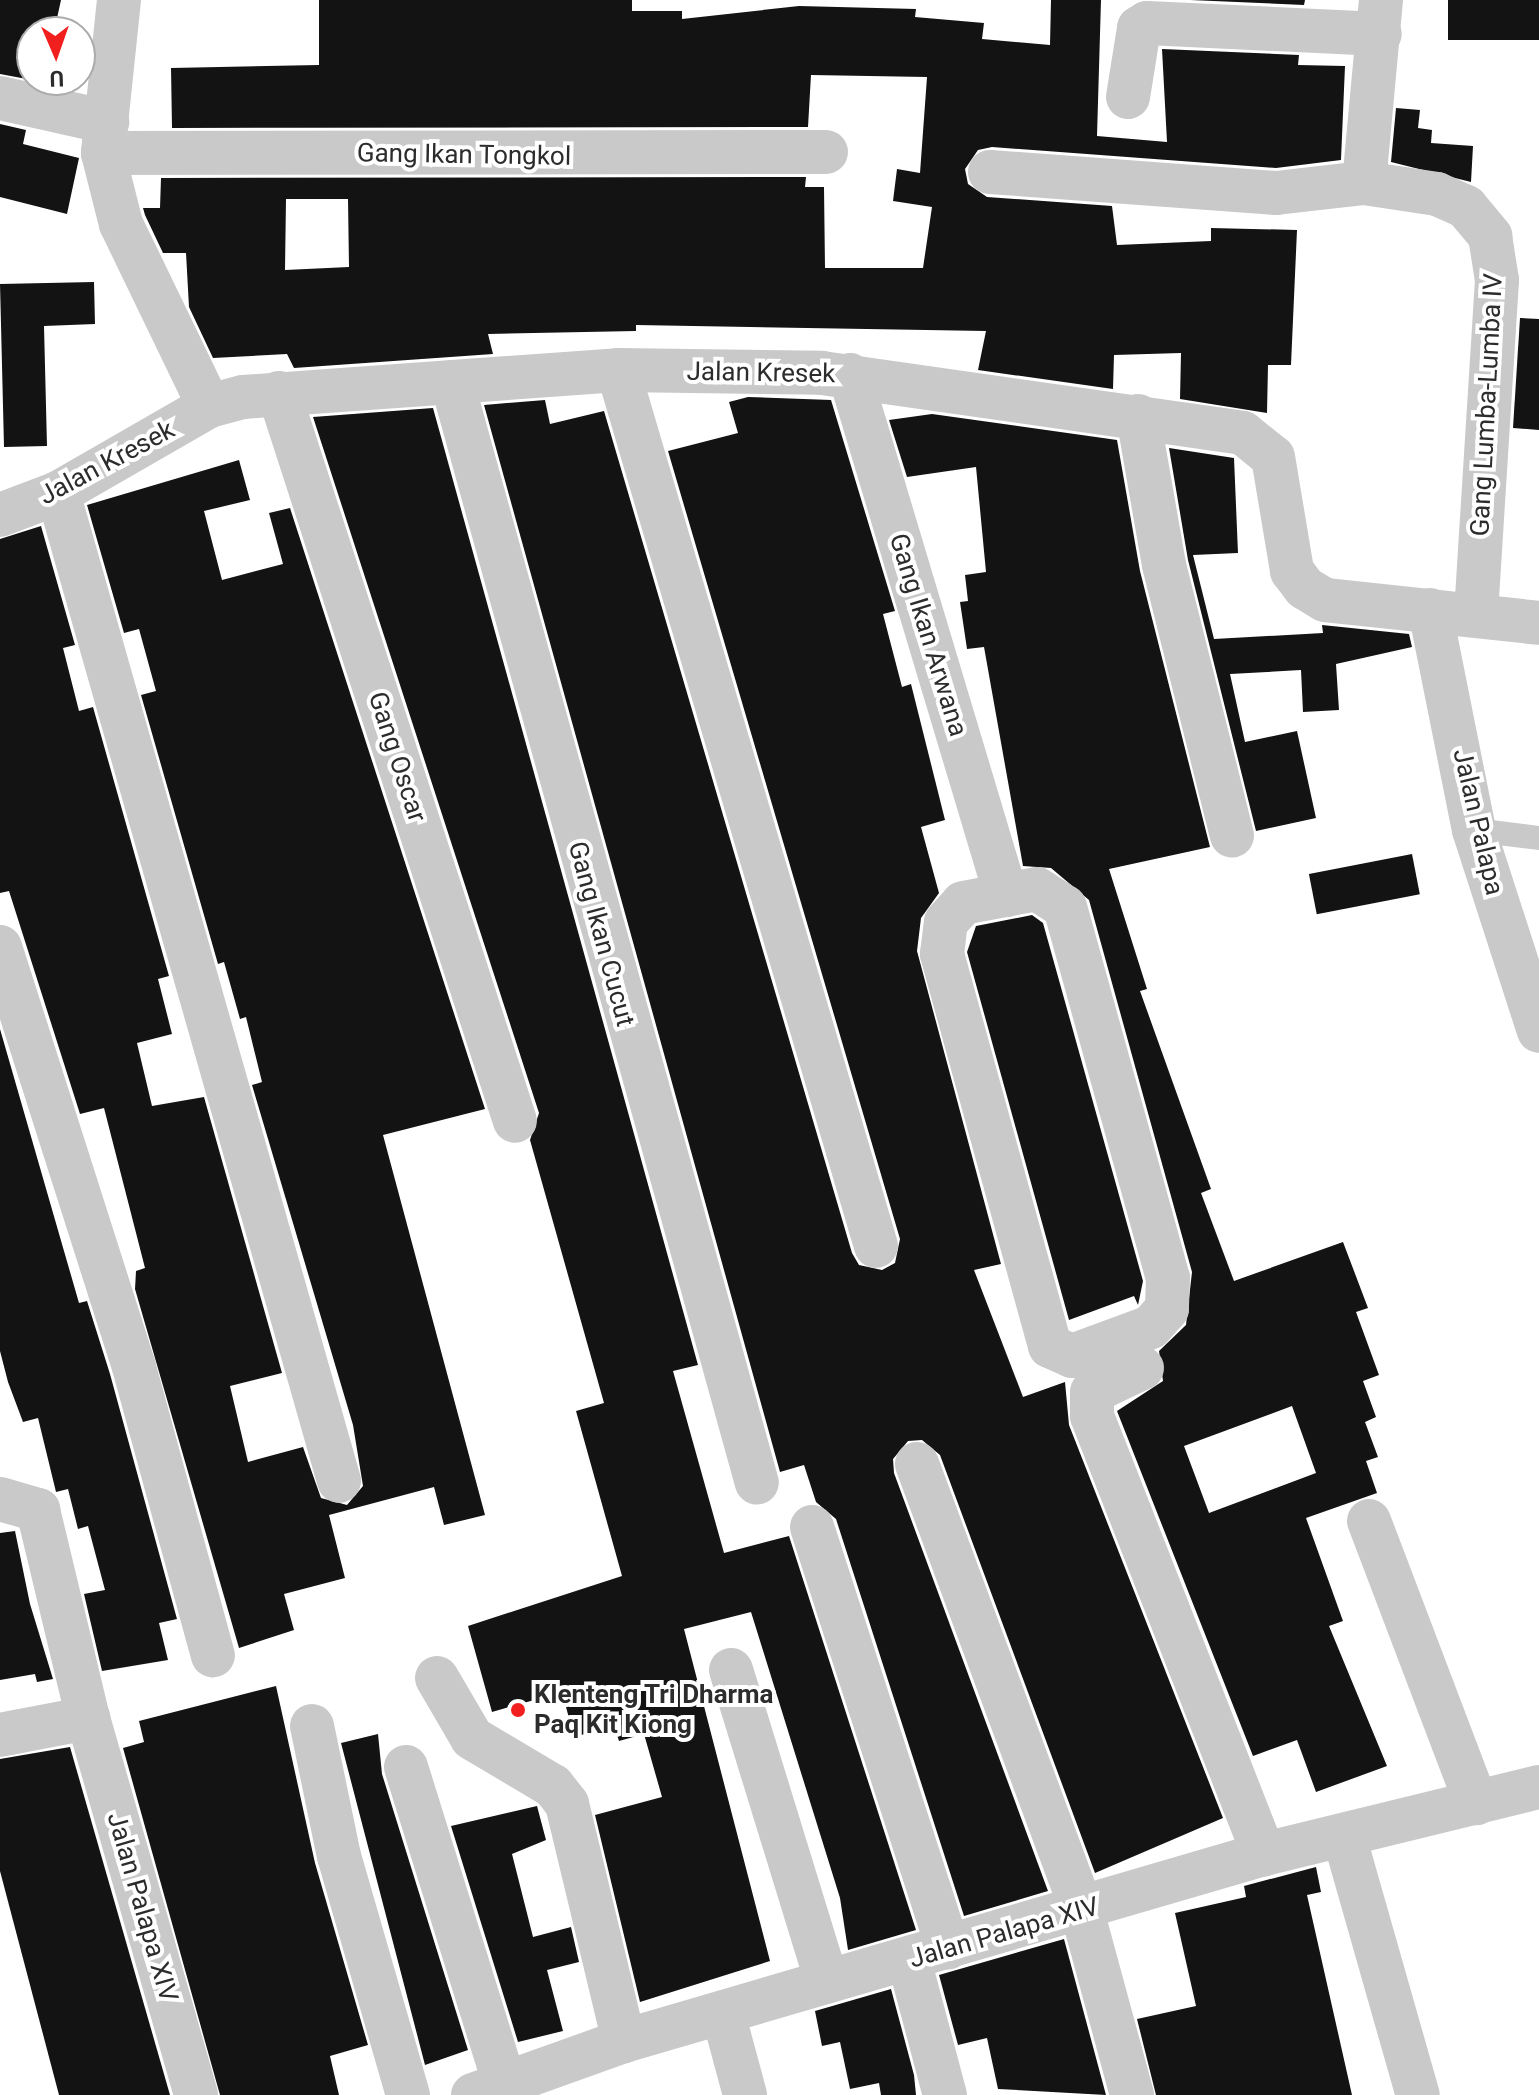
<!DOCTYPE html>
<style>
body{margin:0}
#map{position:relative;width:1539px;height:2095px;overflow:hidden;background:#fff;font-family:Roboto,sans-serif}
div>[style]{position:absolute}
.building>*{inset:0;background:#131313;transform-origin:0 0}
.lane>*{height:24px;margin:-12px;padding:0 12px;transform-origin:12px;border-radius:12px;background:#c9c9c9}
.street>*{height:44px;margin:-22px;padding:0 22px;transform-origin:22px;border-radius:22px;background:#c9c9c9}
.dots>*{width:22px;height:22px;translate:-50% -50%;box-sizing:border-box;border:4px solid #fff;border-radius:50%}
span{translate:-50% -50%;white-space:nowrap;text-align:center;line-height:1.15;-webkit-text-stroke:8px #fff;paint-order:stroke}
.street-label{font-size:26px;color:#2c2c2c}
.poi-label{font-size:26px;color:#2c2c2c;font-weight:700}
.left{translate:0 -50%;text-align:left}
.north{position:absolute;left:16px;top:16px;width:80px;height:80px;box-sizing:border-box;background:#fff;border:2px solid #ababab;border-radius:50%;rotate:178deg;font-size:22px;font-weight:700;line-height:32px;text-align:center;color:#2c2c2c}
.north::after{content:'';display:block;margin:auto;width:28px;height:36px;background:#f21f1f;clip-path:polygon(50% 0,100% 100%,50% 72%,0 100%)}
</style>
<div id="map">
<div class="building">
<div style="clip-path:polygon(0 0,61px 0,54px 32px,32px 32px,32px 80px,0 74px)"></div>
<div style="clip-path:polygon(evenodd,319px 0,632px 0,632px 11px,682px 11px,682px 19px,799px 6px,916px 9px,915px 17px,984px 23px,982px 39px,1050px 45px,1051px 0,1101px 0,1097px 136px,1167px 142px,1162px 49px,1299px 55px,1298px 65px,1345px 66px,1341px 160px,1276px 168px,992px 147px,978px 150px,965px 169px,968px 184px,987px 197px,1112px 206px,1117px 245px,1211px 241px,1211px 228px,1297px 230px,1291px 365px,1268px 365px,1267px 413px,1180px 399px,1181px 353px,1114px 355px,1113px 389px,978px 370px,986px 331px,636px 325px,636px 331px,488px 334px,493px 354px,294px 368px,287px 354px,213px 358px,189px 307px,186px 253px,163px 253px,145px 215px,143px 208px,160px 208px,161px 178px,806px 177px,805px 187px,824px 187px,825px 268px,923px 268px,932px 207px,893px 201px,897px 169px,920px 173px,927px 77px,811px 75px,808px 127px,172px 128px,171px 68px,319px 65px,319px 0,286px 199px,348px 199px,349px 267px,285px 270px,286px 199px)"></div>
<div style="clip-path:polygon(1190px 0,1305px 0,1304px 5px)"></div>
<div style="left:1448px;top:0;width:91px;height:40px"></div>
<div style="clip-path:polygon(1396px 108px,1420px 110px,1418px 128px,1432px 130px,1431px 143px,1473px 146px,1471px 182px,1391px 162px)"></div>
<div style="clip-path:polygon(0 124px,26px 130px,23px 144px,79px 158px,67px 214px,0 197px)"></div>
<div style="clip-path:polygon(94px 282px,95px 324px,44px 326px,47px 446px,4px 447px,0 284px)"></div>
<div style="clip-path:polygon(1520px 318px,1539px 319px,1539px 430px,1513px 428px)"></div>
<div style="clip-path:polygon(748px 397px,831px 400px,895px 611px,883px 614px,902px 687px,911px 684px,945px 820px,921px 827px,939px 893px,921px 918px,917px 951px,1001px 1264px,974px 1270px,1023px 1397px,1065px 1382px,1069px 1425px,1223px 1818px,1095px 1873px,940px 1455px,922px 1440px,908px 1441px,893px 1459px,894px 1473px,1048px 1891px,964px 1916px,836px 1519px,816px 1502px,804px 1465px,780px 1472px,484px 405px,545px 400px,550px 424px,604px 411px,852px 1253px,859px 1265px,882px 1270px,895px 1263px,900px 1239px,668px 451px,738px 433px,729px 402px)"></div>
<div style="clip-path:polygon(433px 408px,698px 1365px,673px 1371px,724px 1553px,789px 1536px,916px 1930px,848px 1950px,840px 1898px,751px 1612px,684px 1629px,770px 1961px,640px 2002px,595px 1815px,662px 1797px,644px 1734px,619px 1741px,614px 1726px,574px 1737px,562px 1692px,492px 1712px,468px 1626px,622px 1576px,576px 1411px,604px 1403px,530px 1140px,539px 1113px,313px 417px)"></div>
<div style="clip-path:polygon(evenodd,932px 414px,1117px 440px,1140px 571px,1210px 847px,1109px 869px,1147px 989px,1140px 991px,1211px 1189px,1201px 1193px,1234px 1281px,1343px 1242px,1368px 1308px,1356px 1312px,1379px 1375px,1363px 1381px,1376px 1417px,1365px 1422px,1378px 1457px,1366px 1461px,1377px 1493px,1306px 1518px,1343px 1621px,1329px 1626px,1387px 1766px,1316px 1792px,1297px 1740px,1253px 1756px,1117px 1411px,1163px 1381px,1159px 1351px,1186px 1325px,1192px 1272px,1089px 900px,1051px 868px,1023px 866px,984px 647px,967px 649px,960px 602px,968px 601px,965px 575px,986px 572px,976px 467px,907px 477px,889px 420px,932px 414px,1292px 1406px,1316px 1473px,1209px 1513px,1184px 1446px,1292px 1406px)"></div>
<div style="clip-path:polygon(1169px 448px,1234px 458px,1238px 553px,1193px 555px,1214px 639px,1323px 633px,1322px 625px,1409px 634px,1412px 647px,1336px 664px,1339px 710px,1303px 712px,1301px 670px,1230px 674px,1245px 742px,1297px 731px,1316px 818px,1256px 831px,1188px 560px)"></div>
<div style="clip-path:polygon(239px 460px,250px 500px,204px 511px,222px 580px,283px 564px,269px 513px,290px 508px,485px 1109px,383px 1135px,485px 1515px,444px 1525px,434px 1487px,329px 1515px,345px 1578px,284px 1594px,294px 1630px,239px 1648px,135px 1289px,136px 1271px,145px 1268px,104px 1108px,80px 1114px,9px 891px,0 893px,0 539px,41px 526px,75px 645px,63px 648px,79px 711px,93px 707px,169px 976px,158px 979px,172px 1034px,137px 1043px,152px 1106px,204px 1097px,282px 1373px,230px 1386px,248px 1462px,303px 1447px,321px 1498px,347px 1505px,363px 1486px,353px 1425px,252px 1085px,262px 1082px,246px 1017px,240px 1019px,224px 962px,218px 964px,141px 695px,156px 691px,139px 629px,124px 633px,87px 505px)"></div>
<div style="left:1412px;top:854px;width:41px;height:105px;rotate:79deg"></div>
<div style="clip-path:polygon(1032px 915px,1043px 923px,1143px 1281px,1138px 1305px,1134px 1296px,1069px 1320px,967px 952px,976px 926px)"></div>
<div style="clip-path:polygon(0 1029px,79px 1303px,87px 1301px,110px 1374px,177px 1619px,159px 1623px,168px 1660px,102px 1671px,84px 1594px,105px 1590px,88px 1526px,78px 1529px,68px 1489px,56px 1492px,38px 1418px,23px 1422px,8px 1382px,0 1351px)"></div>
<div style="clip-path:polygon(15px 1531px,30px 1604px,53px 1679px,37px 1682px,35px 1674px,0 1680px,0 1533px)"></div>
<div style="clip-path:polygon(276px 1686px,315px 1863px,368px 2045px,330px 2056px,339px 2095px,220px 2095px,123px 1748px,144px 1742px,139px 1721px)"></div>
<div style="clip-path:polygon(378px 1734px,382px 1774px,468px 2050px,425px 2065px,341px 1743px)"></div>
<div style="clip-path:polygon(70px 1747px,170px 2095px,59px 2095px,0 1871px,0 1759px)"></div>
<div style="clip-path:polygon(537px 1806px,546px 1840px,512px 1854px,533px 1937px,571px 1927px,579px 1962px,547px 1970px,563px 2031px,518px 2042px,451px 1826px)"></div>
<div style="clip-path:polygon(1316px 1867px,1321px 1892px,1307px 1895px,1352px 2095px,1156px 2095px,1137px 2019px,1196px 2006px,1175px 1913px,1246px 1897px,1244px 1886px)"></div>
<div style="clip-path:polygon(1064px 1939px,1106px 2095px,998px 2089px,987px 2038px,958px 2045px,939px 1975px)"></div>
<div style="clip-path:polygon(891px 1989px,914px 2075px,916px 2095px,881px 2095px,879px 2083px,850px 2089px,840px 2042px,822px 2046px,815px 2011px)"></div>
</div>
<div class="lane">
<div style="left:1474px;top:830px;width:65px;rotate:7deg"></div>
</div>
<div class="street">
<div style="left:119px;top:0;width:154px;rotate:96deg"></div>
<div style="left:103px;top:153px;width:73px;rotate:75.8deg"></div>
<div style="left:121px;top:224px;width:202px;rotate:64.2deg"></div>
<div style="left:1128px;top:97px;width:70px;rotate:-80.9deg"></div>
<div style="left:1139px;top:28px;width:9px;rotate:-32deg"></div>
<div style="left:1147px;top:23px;width:233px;rotate:2.7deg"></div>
<div style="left:0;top:98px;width:110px;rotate:12.6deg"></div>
<div style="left:103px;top:153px;width:723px;rotate:-0.08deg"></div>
<div style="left:990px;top:172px;width:287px;rotate:4.2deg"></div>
<div style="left:1276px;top:193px;width:89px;rotate:-6.5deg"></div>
<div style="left:1364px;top:183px;width:74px;rotate:8.6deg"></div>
<div style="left:1437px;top:194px;width:32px;rotate:24deg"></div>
<div style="left:1466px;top:207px;width:38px;rotate:50deg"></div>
<div style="left:1490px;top:236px;width:45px;rotate:81deg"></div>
<div style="left:1497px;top:280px;width:333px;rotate:93.6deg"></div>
<div style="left:1364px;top:183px;width:184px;rotate:-84.7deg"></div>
<div style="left:618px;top:370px;width:913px;rotate:73.59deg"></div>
<div style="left:850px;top:375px;width:543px;rotate:73.3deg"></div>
<div style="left:452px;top:382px;width:1142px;rotate:74.52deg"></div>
<div style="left:279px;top:393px;width:765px;rotate:72.04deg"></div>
<div style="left:1138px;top:416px;width:151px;rotate:80.1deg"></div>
<div style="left:1164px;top:565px;width:279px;rotate:75.9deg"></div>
<div style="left:58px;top:493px;width:1027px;rotate:74.12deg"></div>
<div style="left:0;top:515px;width:62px;rotate:-20.8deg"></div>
<div style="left:58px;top:493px;width:174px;rotate:-29.9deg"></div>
<div style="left:209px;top:406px;width:35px;rotate:-15deg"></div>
<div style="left:243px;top:397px;width:376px;rotate:-4.1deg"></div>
<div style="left:618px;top:370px;width:204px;rotate:0.8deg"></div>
<div style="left:822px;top:373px;width:425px;rotate:8.1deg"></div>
<div style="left:1243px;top:433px;width:38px;rotate:39deg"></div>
<div style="left:1273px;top:457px;width:116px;rotate:80.5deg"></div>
<div style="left:1292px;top:571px;width:21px;rotate:53deg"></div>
<div style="left:1305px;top:588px;width:23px;rotate:31deg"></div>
<div style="left:1325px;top:600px;width:215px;rotate:6.1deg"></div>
<div style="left:1430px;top:610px;width:224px;rotate:78.7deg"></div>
<div style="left:1474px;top:830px;width:211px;rotate:72.1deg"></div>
<div style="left:1037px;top:889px;width:33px;rotate:33deg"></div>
<div style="left:1065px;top:907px;width:385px;rotate:74.5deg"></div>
<div style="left:1168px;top:1278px;width:31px;rotate:92deg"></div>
<div style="left:1167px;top:1309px;width:24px;rotate:132deg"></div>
<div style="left:1151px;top:1327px;width:84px;rotate:159.8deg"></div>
<div style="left:1072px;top:1356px;width:24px;rotate:-156deg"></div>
<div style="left:1050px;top:1346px;width:407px;rotate:-105.4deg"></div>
<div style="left:942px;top:954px;width:32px;rotate:-83deg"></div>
<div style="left:946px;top:922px;width:25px;rotate:-48deg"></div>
<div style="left:963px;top:903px;width:75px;rotate:-10.7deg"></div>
<div style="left:0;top:947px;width:441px;rotate:72.3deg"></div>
<div style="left:134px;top:1367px;width:299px;rotate:74.7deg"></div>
<div style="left:1142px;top:1368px;width:55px;rotate:154.4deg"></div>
<div style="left:1092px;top:1392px;width:24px;rotate:90deg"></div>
<div style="left:1092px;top:1416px;width:471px;rotate:68.6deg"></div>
<div style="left:917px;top:1464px;width:476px;rotate:69.7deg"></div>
<div style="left:1082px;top:1911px;width:191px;rotate:74.8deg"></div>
<div style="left:0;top:1499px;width:40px;rotate:16deg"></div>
<div style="left:38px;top:1510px;width:214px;rotate:76.5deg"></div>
<div style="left:88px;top:1718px;width:392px;rotate:74deg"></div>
<div style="left:1369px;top:1521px;width:302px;rotate:69.2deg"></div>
<div style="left:812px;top:1527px;width:442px;rotate:72.1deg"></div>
<div style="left:731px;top:1670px;width:326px;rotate:72.9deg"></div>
<div style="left:437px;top:1678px;width:69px;rotate:59.7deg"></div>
<div style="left:472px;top:1738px;width:94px;rotate:30.7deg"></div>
<div style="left:553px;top:1786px;width:23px;rotate:52deg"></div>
<div style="left:567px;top:1804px;width:244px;rotate:76.5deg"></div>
<div style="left:312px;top:1726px;width:133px;rotate:78.3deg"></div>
<div style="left:339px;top:1856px;width:249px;rotate:73.9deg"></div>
<div style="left:0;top:1735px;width:90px;rotate:-10.9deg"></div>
<div style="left:406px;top:1767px;width:333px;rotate:72.7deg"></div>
<div style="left:1344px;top:1836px;width:269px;rotate:74.1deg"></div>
<div style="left:909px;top:1960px;width:140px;rotate:75.1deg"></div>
<div style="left:724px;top:2017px;width:81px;rotate:74.9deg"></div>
<div style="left:473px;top:2095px;width:160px;rotate:-19.7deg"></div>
<div style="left:624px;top:2041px;width:667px;rotate:-16.29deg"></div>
<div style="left:1264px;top:1854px;width:283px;rotate:-13.7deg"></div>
</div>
<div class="dots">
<div style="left:518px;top:1710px;background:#f21f1f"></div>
</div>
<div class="street-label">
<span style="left:464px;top:155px;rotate:1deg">Gang Ikan Tongkol</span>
<span style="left:761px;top:373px;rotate:1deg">Jalan Kresek</span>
<span style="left:1487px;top:405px;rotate:-87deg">Gang Lumba-Lumba IV</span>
<span style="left:107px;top:463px;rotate:-28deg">Jalan Kresek</span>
<span style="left:928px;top:635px;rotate:73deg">Gang Ikan Arwana</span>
<span style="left:397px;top:757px;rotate:72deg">Gang Oscar</span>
<span style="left:1478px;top:822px;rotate:77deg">Jalan Palapa</span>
<span style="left:601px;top:934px;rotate:75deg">Gang Ikan Cucut</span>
<span style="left:142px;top:1907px;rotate:74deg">Jalan Palapa XIV</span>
<span style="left:1004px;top:1933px;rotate:-16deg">Jalan Palapa XIV</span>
</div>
<div class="poi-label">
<span class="left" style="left:534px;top:1710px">Klenteng Tri Dharma<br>Paq Kit Kiong</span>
</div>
<div class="north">U</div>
</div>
